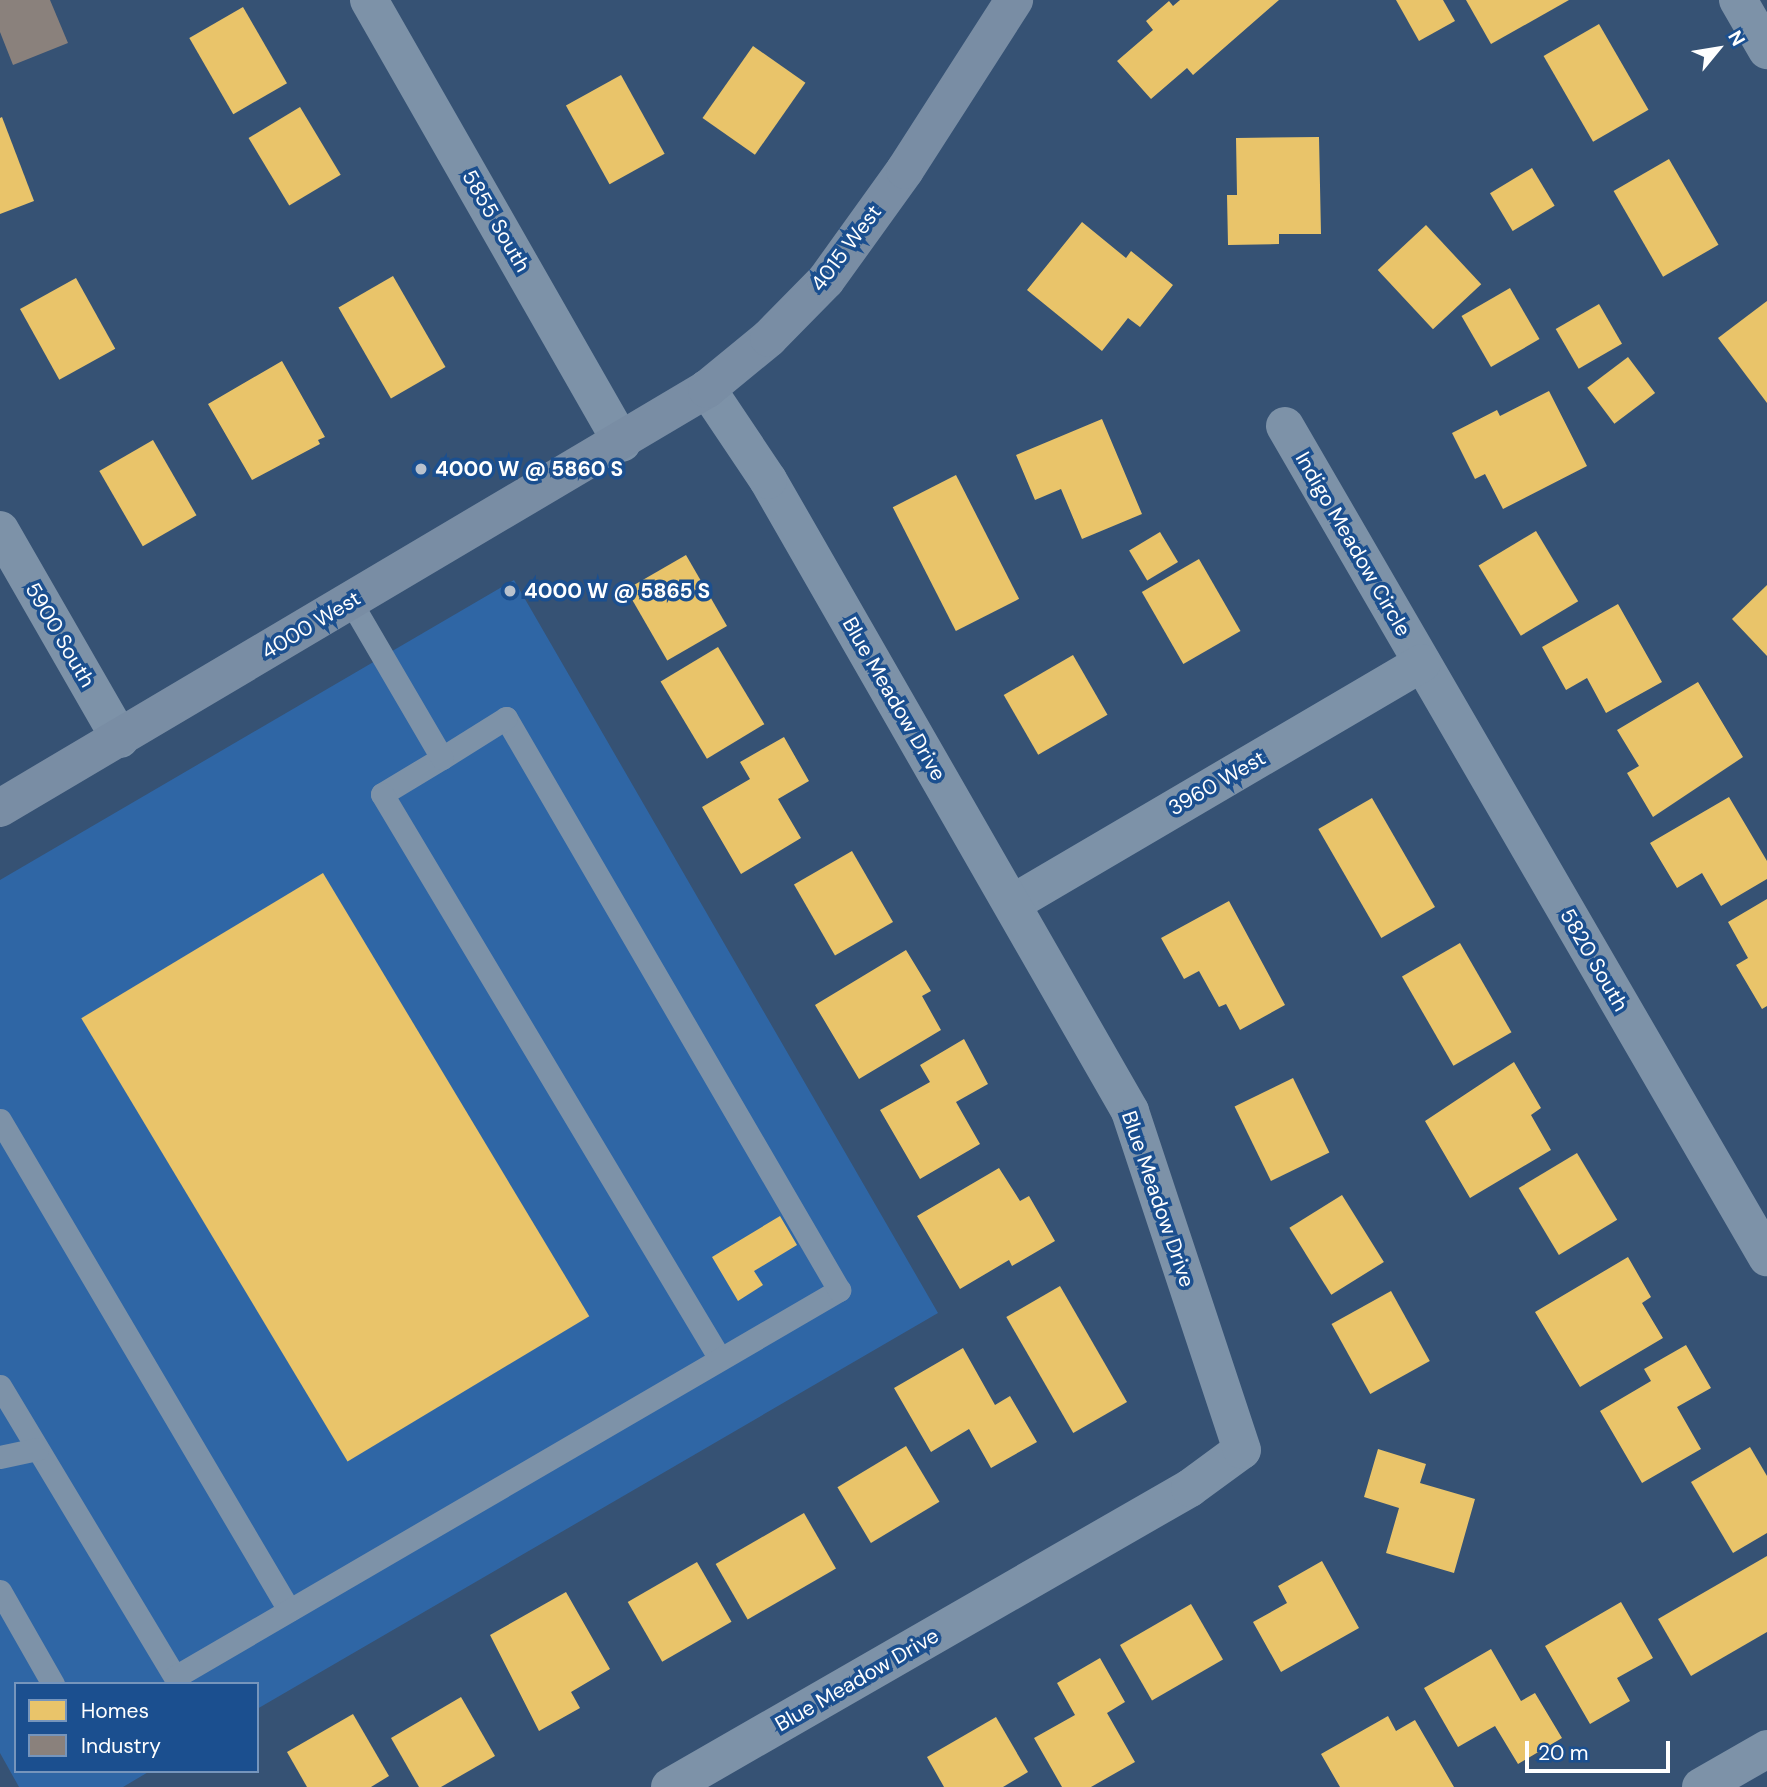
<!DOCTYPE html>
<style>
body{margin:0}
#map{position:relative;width:1767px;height:1787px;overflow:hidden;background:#365274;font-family:"DM Sans",sans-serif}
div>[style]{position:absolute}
.green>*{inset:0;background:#2f66a5}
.homes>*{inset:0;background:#e9c46a;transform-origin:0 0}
.industry>*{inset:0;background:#8a817c}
.lane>*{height:23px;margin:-11.5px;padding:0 11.5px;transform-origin:11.5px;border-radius:11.5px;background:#7d92a8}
.street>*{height:38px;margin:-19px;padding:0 19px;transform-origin:19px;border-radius:19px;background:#7d92a8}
.secondary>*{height:38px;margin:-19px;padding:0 19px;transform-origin:19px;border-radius:19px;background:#798da4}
.dots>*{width:19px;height:19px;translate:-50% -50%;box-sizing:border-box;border:4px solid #1b4f8f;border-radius:50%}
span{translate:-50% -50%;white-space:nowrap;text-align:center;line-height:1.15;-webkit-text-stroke:7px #1b4f8f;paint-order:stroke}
.street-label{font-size:21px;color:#fff}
.poi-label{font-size:21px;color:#fff;font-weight:700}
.left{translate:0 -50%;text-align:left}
.legend{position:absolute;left:14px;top:1682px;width:245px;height:91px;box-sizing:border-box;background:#1b4f8f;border:2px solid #7695bc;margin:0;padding:9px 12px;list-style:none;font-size:21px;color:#fff}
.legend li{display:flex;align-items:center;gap:14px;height:35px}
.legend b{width:35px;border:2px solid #7695bc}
.north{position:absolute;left:1683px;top:14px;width:70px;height:70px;-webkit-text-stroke:5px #1b4f8f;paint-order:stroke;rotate:60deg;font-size:19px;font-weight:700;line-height:28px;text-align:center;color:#fff}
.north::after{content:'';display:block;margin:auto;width:24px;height:32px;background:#fff;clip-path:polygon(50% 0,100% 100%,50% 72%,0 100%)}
.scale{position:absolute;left:1525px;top:1741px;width:145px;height:32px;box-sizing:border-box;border:4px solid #fff;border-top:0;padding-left:9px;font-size:21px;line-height:24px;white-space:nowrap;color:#fff;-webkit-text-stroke:5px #1b4f8f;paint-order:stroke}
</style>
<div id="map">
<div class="green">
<div style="clip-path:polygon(514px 580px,938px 1313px,257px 1709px,257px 1684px,16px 1684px,16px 1771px,150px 1771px,123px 1787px,19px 1787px,0 1753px,0 880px)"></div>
</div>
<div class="homes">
<div style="clip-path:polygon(1180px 0,1279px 0,1193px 75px,1187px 68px,1151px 99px,1117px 61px,1153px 30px,1146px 21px,1169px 1px,1173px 6px)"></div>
<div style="clip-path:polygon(1396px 0,1443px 0,1455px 21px,1419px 41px)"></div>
<div style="clip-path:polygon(1466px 0,1569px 0,1491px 44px)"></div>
<div style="left:243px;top:7px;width:88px;height:62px;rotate:60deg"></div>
<div style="left:1599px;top:24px;width:99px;height:64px;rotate:60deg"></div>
<div style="left:753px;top:46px;width:64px;height:88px;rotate:35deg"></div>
<div style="left:621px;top:75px;width:90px;height:63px;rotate:61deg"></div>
<div style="left:300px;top:107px;width:79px;height:60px;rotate:59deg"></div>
<div style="clip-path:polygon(2px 117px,34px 201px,0 214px,0 118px)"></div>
<div style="clip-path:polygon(1319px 137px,1321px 234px,1279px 234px,1279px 244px,1228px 245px,1227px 195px,1237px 195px,1236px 138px)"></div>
<div style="left:1669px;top:159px;width:99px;height:64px;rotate:60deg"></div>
<div style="left:1532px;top:168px;width:44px;height:49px;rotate:59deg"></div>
<div style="clip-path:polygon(1082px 222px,1126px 258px,1131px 251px,1173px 285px,1140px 327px,1128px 318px,1102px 351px,1027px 290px)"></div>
<div style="left:1426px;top:225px;width:81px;height:66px;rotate:47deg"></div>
<div style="left:393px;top:276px;width:105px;height:63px;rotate:60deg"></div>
<div style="left:76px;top:278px;width:81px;height:64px;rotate:61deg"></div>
<div style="left:1510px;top:288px;width:59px;height:56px;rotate:60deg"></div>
<div style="clip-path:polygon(1767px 301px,1767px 403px,1718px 338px)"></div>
<div style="left:1599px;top:304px;width:46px;height:50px;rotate:60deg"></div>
<div style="left:1628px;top:357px;width:45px;height:51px;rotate:53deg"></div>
<div style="clip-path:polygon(282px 361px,325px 437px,318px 440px,320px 444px,252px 480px,208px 404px)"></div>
<div style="clip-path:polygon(1549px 391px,1587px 466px,1503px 509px,1485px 474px,1475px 479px,1452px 433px,1497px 410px,1500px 416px)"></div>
<div style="clip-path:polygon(1102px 419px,1142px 514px,1082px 539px,1061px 489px,1035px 500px,1016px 455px)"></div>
<div style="left:153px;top:440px;width:87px;height:62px;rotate:60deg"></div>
<div style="left:956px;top:475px;width:139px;height:71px;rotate:63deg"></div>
<div style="left:1536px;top:531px;width:82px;height:67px;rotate:59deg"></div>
<div style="left:1160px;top:532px;width:35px;height:36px;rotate:59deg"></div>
<div style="left:686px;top:555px;width:82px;height:69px;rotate:60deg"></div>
<div style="left:1199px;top:559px;width:83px;height:66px;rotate:60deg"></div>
<div style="clip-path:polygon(1767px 585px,1767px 656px,1732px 619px)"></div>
<div style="clip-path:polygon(1618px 604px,1662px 682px,1606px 713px,1587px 678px,1566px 690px,1542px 647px)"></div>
<div style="left:718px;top:647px;width:90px;height:67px;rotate:59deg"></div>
<div style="left:1073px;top:655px;width:69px;height:80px;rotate:60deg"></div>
<div style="clip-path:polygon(1698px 682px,1743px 757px,1653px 817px,1627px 773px,1639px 766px,1617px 730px)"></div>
<div style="clip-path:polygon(784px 737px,809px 781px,778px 799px,801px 838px,741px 874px,702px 807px,750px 779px,740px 762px)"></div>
<div style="clip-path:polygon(1729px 797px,1767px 861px,1767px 879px,1721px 906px,1702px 873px,1677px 888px,1650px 843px)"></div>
<div style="left:1372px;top:798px;width:126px;height:62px;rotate:60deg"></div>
<div style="left:852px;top:851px;width:82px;height:67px;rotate:60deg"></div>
<div style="left:323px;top:873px;width:517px;height:282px;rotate:59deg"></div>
<div style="clip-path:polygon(1767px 899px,1767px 1006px,1762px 1009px,1736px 965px,1748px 958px,1728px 922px)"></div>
<div style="clip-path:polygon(1229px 901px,1285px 1005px,1240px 1030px,1226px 1004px,1219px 1007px,1199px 971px,1184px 979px,1161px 938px)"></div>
<div style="left:1460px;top:943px;width:103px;height:67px;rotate:60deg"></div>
<div style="clip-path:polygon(906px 950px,931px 991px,922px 996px,941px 1030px,859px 1079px,815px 1005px)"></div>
<div style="clip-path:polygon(964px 1039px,988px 1084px,956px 1102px,980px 1144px,920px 1179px,880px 1110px,930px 1082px,920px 1065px)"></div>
<div style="clip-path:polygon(1514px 1062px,1541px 1108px,1531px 1115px,1551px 1150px,1470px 1198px,1425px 1121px)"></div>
<div style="left:1293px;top:1078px;width:83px;height:65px;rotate:64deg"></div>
<div style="left:1577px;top:1153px;width:78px;height:68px;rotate:59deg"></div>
<div style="clip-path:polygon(999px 1168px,1020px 1201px,1029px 1196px,1055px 1241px,1012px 1266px,1009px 1260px,960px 1289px,917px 1216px)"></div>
<div style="left:1342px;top:1195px;width:79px;height:62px;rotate:58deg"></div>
<div style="clip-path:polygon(780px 1216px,797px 1245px,754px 1271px,763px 1285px,738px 1301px,712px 1257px)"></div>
<div style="clip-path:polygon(1628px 1257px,1651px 1297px,1642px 1303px,1663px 1338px,1580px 1387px,1535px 1312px)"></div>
<div style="left:1060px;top:1286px;width:134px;height:62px;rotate:60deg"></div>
<div style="left:1391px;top:1291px;width:80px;height:68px;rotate:61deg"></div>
<div style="clip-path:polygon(1686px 1345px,1711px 1388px,1677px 1407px,1701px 1449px,1642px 1483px,1600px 1411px,1651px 1381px,1644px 1369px)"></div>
<div style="clip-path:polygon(963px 1348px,995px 1405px,1010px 1396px,1037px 1442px,991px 1468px,969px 1429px,931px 1452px,894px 1388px)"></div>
<div style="left:906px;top:1446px;width:65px;height:80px;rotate:59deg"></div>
<div style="clip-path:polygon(1750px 1447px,1767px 1476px,1767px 1533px,1733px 1553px,1691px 1482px)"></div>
<div style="clip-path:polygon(1378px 1449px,1426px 1464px,1420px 1483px,1475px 1499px,1454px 1573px,1386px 1553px,1399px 1508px,1364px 1497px)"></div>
<div style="left:804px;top:1513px;width:64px;height:102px;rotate:60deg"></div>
<div style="clip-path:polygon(1767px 1556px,1767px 1632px,1691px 1676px,1658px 1619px)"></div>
<div style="clip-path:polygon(1322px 1561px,1359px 1628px,1281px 1672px,1253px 1622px,1287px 1603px,1278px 1586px)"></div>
<div style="left:697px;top:1562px;width:69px;height:80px;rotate:60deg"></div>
<div style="clip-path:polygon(566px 1592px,610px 1669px,571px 1692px,580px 1708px,539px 1731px,490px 1635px)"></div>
<div style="clip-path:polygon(1621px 1602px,1653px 1658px,1617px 1678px,1630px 1701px,1590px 1724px,1545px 1646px)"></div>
<div style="left:1191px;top:1604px;width:64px;height:82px;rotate:60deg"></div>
<div style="clip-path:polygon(1491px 1649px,1521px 1701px,1535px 1693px,1562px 1738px,1518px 1764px,1495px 1726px,1458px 1747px,1424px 1688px)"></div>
<div style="clip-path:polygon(1100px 1658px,1125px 1702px,1107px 1713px,1135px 1762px,1091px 1787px,1062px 1787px,1034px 1738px,1075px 1715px,1057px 1683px)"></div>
<div style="clip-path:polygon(461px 1697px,495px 1756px,441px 1787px,419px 1787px,391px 1738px)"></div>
<div style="clip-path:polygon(353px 1714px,389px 1776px,371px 1787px,307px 1787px,287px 1752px)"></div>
<div style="clip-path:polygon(1388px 1716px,1396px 1731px,1415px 1720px,1454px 1787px,1340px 1787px,1321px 1754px)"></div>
<div style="clip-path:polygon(996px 1717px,1028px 1772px,1003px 1787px,944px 1787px,927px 1757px)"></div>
</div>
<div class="industry">
<div style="clip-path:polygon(0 0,50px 0,68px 43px,13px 65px,0 32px)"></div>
</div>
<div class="lane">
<div style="left:442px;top:758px;width:70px;rotate:149deg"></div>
<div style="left:382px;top:794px;width:658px;rotate:59.11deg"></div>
<div style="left:0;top:1120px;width:569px;rotate:59.47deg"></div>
<div style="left:0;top:1386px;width:340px;rotate:59deg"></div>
<div style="left:175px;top:1677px;width:769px;rotate:-30.23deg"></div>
<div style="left:839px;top:1290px;width:662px;rotate:-120.21deg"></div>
<div style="left:506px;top:718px;width:75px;rotate:148deg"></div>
<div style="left:442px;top:758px;width:181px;rotate:-120.3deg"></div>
<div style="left:0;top:1457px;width:38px;rotate:-12deg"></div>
<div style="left:0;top:1591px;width:107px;rotate:60.3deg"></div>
</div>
<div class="street">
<div style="left:369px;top:0;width:510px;rotate:60.27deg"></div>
<div style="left:1738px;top:0;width:58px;rotate:59.9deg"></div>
<div style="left:1285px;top:426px;width:961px;rotate:59.89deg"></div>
<div style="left:0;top:530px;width:241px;rotate:60.1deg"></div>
<div style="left:1013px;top:903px;width:474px;rotate:-30.4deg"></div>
<div style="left:670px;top:1787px;width:600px;rotate:-29.9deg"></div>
<div style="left:1190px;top:1488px;width:64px;rotate:-36.2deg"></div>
<div style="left:1242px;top:1450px;width:357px;rotate:-108.3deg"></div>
<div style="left:1130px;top:1111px;width:727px;rotate:-119.84deg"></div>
<div style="left:768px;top:480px;width:110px;rotate:-123.8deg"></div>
<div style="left:1701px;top:1787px;width:76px;rotate:-29.9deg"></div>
</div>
<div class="secondary">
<div style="left:0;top:808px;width:822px;rotate:-30.65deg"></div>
<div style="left:707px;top:389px;width:80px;rotate:-39.4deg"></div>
<div style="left:769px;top:338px;width:81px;rotate:-45.5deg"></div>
<div style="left:826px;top:280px;width:135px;rotate:-54.3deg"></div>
<div style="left:905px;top:170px;width:202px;rotate:-57.3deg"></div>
</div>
<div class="dots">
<div style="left:421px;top:469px;background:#b9c2ce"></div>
<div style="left:510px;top:591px;background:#b9c2ce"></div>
</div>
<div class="street-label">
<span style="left:496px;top:221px;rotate:60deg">5855 South</span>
<span style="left:846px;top:248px;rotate:-53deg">4015 West</span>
<span style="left:1353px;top:544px;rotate:60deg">Indigo Meadow Circle</span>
<span style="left:311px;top:625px;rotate:-31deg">4000 West</span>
<span style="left:60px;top:635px;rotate:60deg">5900 South</span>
<span style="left:894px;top:699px;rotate:60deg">Blue Meadow Drive</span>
<span style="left:1217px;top:783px;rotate:-30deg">3960 West</span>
<span style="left:1594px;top:960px;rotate:60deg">5820 South</span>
<span style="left:1158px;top:1199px;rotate:71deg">Blue Meadow Drive</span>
<span style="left:857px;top:1680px;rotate:-30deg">Blue Meadow Drive</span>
</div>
<div class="poi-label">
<span class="left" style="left:435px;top:469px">4000 W @ 5860 S</span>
<span class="left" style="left:524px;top:591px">4000 W @ 5865 S</span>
</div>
<ul class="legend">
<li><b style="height:19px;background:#e9c46a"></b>Homes</li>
<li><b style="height:19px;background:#8a817c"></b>Industry</li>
</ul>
<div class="north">N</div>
<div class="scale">20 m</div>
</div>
